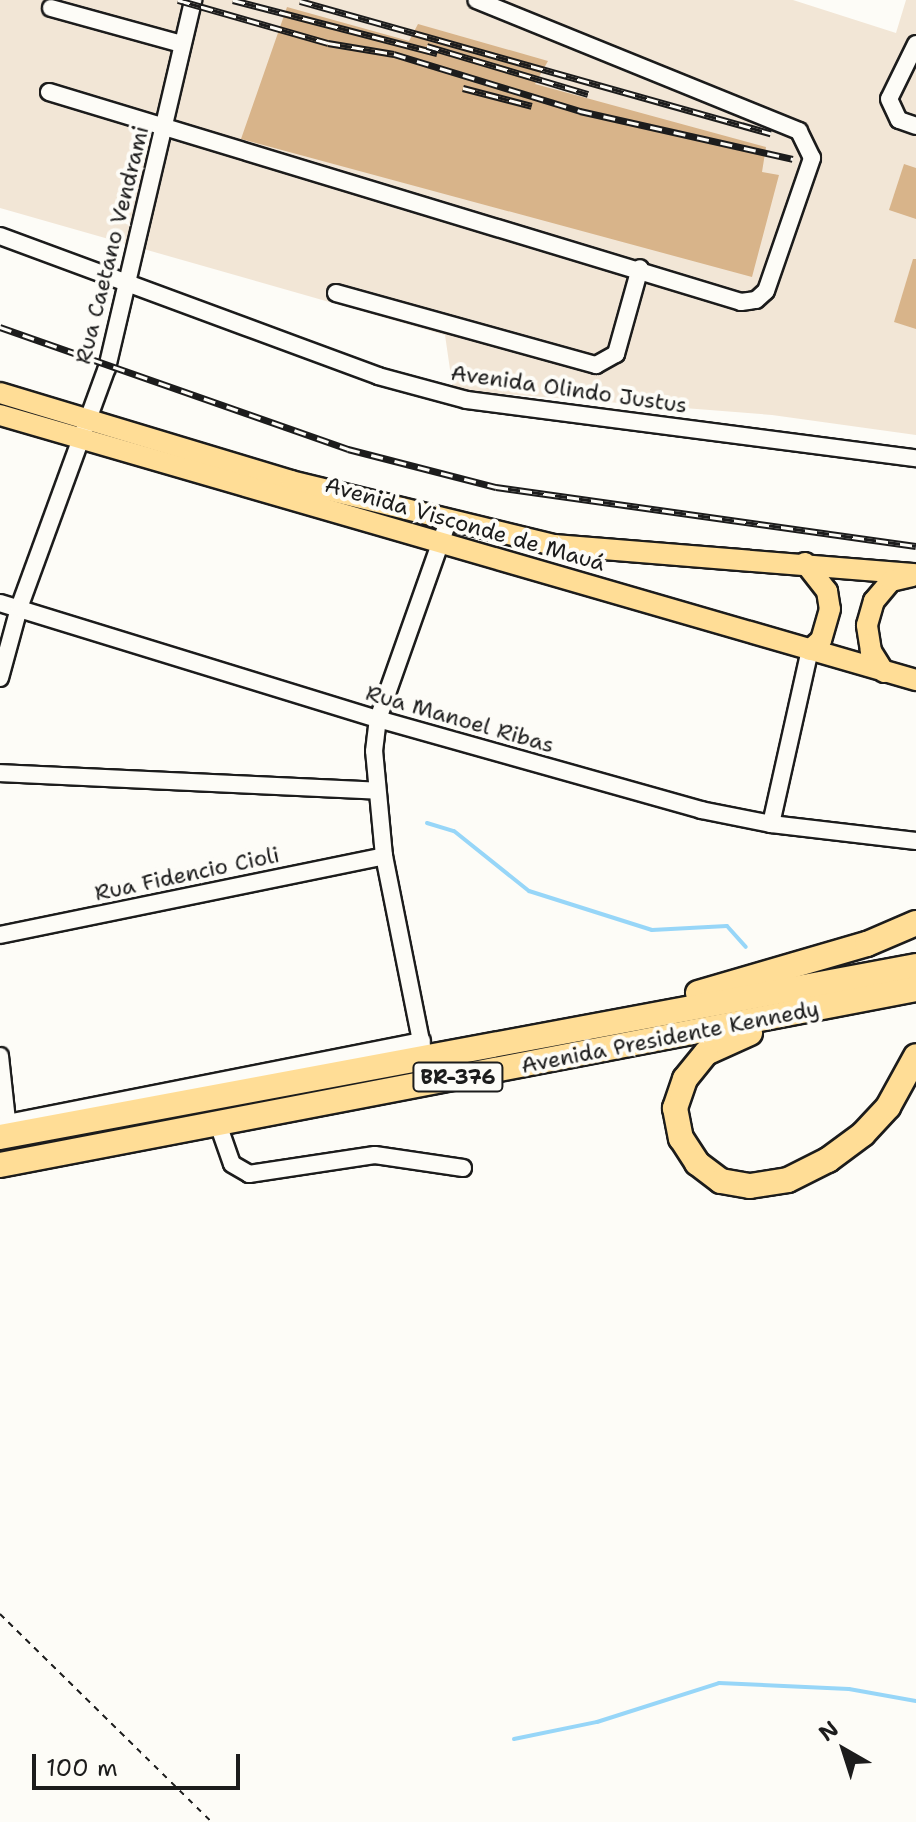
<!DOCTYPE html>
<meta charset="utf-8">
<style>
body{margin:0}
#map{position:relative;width:916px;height:1822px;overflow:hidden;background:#fdfcf7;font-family:"Shantell Sans",sans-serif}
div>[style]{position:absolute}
.built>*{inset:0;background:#f2e6d6}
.stream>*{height:4px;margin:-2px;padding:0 2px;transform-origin:2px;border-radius:2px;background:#97d6f8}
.building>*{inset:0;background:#d8b48a}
.path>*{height:2px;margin-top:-1px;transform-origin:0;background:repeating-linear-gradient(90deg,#1c1c1c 0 6px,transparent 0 12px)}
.roads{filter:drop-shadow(2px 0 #1c1c1c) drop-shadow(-2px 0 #1c1c1c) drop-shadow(0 2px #1c1c1c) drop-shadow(0 -2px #1c1c1c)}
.minor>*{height:16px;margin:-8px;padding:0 8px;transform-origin:8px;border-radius:8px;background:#fdfcf7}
.major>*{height:20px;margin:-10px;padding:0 10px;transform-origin:10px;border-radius:10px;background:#ffdd96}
.highway>*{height:24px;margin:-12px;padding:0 12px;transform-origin:12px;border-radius:12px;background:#ffdd96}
.rail>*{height:7px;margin-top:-3.5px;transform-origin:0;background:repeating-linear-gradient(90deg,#fdfcf7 0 12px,#1c1c1c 0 24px);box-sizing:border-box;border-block:2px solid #1c1c1c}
span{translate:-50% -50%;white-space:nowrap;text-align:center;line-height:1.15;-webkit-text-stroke:8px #fdfcf7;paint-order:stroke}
.shield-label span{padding:2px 6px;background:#fdfcf7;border:2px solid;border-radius:6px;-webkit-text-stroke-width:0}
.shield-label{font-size:20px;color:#1c1c1c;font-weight:700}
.street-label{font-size:22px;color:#1c1c1c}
.north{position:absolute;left:804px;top:1710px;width:80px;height:80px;-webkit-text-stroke:6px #fdfcf7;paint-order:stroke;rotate:321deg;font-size:22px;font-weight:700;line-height:32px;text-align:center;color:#1c1c1c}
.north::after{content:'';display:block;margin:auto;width:28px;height:36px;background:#1c1c1c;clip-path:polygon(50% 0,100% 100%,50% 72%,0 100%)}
.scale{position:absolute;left:32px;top:1754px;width:208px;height:36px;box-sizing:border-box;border:4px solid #1c1c1c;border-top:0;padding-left:10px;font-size:24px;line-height:28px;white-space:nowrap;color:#1c1c1c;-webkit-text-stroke:6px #fdfcf7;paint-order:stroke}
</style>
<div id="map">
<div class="built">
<div style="clip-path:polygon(0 0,793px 0,896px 33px,906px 0,916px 0,916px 435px,772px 415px,453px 390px,445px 335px,0 208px)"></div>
</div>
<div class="stream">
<div style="left:427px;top:823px;width:28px;rotate:17deg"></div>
<div style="left:454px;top:831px;width:96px;rotate:38.7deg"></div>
<div style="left:529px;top:891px;width:129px;rotate:17.6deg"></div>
<div style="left:652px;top:930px;width:75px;rotate:-3.1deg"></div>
<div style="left:727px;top:926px;width:28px;rotate:48deg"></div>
<div style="left:514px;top:1739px;width:85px;rotate:-11.6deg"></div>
<div style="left:597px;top:1722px;width:128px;rotate:-17.7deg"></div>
<div style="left:719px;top:1683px;width:130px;rotate:2.6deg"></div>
<div style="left:849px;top:1689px;width:68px;rotate:10.2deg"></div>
</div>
<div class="building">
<div style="clip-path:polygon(287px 7px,409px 41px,418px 24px,548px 61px,535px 84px,766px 147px,762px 172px,779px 175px,752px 277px,241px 139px)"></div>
<div style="clip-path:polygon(904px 164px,916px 168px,916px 219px,889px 210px)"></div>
<div style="clip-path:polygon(913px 259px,916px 259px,916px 329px,894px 322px)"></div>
</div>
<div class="path">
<div style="left:0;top:1614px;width:297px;rotate:44.5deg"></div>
</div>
<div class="roads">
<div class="minor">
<div style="left:51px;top:8px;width:136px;rotate:15.4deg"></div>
<div style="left:916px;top:44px;width:61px;rotate:116.1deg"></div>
<div style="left:889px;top:99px;width:23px;rotate:65deg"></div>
<div style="left:899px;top:120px;width:18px;rotate:19deg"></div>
<div style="left:49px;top:92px;width:723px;rotate:16.88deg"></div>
<div style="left:741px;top:302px;width:15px;rotate:-8deg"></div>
<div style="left:756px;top:300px;width:13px;rotate:-42deg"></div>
<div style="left:766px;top:291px;width:141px;rotate:-70.9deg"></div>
<div style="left:812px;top:158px;width:30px;rotate:-116deg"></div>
<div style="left:799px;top:131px;width:348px;rotate:-157.9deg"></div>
<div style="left:0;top:236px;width:403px;rotate:20.3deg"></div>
<div style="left:378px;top:376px;width:92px;rotate:15.1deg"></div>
<div style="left:467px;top:400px;width:453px;rotate:7.4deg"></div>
<div style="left:336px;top:293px;width:270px;rotate:15.5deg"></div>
<div style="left:596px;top:365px;width:23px;rotate:-29deg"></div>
<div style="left:616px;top:354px;width:89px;rotate:-74.4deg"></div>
<div style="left:0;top:603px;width:395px;rotate:17.1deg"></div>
<div style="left:378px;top:719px;width:336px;rotate:15.7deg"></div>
<div style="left:701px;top:810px;width:71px;rotate:11.3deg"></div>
<div style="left:771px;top:824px;width:146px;rotate:6.7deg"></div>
<div style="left:0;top:678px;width:73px;rotate:-74.8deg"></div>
<div style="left:19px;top:608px;width:256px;rotate:-69.9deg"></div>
<div style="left:107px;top:368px;width:378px;rotate:-76.8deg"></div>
<div style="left:0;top:773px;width:376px;rotate:2.7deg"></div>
<div style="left:771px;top:824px;width:178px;rotate:-77.4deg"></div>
<div style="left:0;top:935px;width:392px;rotate:-11.6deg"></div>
<div style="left:0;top:1056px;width:74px;rotate:83.8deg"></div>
<div style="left:425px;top:1061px;width:209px;rotate:-101.3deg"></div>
<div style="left:384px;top:856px;width:105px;rotate:-95.4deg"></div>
<div style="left:374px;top:751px;width:32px;rotate:-83deg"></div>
<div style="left:378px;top:719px;width:210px;rotate:-70.5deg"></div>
<div style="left:7px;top:1123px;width:423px;rotate:-11.2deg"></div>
<div style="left:218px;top:1124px;width:42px;rotate:70.7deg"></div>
<div style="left:232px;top:1164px;width:20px;rotate:30deg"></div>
<div style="left:249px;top:1174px;width:127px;rotate:-8.6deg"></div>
<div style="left:375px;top:1155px;width:89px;rotate:8.4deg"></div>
</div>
<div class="major">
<div style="left:0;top:393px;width:304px;rotate:16.8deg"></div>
<div style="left:291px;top:481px;width:271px;rotate:13.7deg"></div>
<div style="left:554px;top:545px;width:363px;rotate:4.6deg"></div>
<div style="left:0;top:415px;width:954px;rotate:16.14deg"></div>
<div style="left:805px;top:563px;width:36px;rotate:52deg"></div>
<div style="left:827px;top:591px;width:18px;rotate:81deg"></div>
<div style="left:830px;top:609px;width:32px;rotate:106deg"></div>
<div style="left:821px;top:640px;width:15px;rotate:138deg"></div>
<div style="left:884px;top:672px;width:25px;rotate:-122deg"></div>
<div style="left:871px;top:651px;width:26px;rotate:-99deg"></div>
<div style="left:867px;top:625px;width:25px;rotate:-74deg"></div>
<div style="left:874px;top:601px;width:26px;rotate:-50deg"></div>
<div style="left:891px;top:581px;width:22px;rotate:-13deg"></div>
</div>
<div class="highway">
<div style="left:698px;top:993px;width:176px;rotate:-16.2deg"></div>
<div style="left:867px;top:944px;width:53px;rotate:-23.2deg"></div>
<div style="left:750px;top:1033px;width:48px;rotate:155.6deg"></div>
<div style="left:706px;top:1053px;width:33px;rotate:129deg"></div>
<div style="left:685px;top:1079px;width:31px;rotate:109deg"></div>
<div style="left:675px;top:1108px;width:31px;rotate:79deg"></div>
<div style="left:681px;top:1138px;width:30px;rotate:57deg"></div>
<div style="left:697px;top:1163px;width:30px;rotate:37deg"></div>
<div style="left:721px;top:1181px;width:29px;rotate:10deg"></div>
<div style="left:750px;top:1186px;width:38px;rotate:-9deg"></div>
<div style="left:788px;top:1180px;width:45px;rotate:-26.6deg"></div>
<div style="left:828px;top:1160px;width:44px;rotate:-36.6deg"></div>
<div style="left:863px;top:1134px;width:37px;rotate:-47deg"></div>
<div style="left:888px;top:1107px;width:58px;rotate:-61.2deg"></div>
<div style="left:0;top:1137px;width:932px;rotate:-10.57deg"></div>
<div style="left:0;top:1165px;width:933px;rotate:-10.88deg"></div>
</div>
</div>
<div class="rail">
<div style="left:178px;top:0;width:156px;rotate:16deg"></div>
<div style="left:328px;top:43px;width:67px;rotate:9.5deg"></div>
<div style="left:394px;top:54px;width:195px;rotate:17deg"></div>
<div style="left:580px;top:111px;width:218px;rotate:12.7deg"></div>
<div style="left:233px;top:0;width:211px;rotate:14.6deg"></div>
<div style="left:300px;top:1px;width:489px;rotate:15.7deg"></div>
<div style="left:427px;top:46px;width:168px;rotate:16.6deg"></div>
<div style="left:463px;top:88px;width:71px;rotate:14.6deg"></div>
<div style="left:0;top:327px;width:369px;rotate:19.3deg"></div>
<div style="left:348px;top:449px;width:153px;rotate:14.4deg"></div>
<div style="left:496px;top:487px;width:424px;rotate:8deg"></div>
</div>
<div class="shield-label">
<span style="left:458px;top:1077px">BR-376</span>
</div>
<div class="street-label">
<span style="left:112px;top:245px;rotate:-76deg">Rua Caetano Vendrami</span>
<span style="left:569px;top:389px;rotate:8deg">Avenida Olindo Justus</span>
<span style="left:465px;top:524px;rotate:16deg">Avenida Visconde de Mauá</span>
<span style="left:460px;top:719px;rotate:16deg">Rua Manoel Ribas</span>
<span style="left:187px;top:874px;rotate:-12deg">Rua Fidencio Cioli</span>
<span style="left:670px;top:1037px;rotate:-11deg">Avenida Presidente Kennedy</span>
</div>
<div class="north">N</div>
<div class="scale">100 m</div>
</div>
